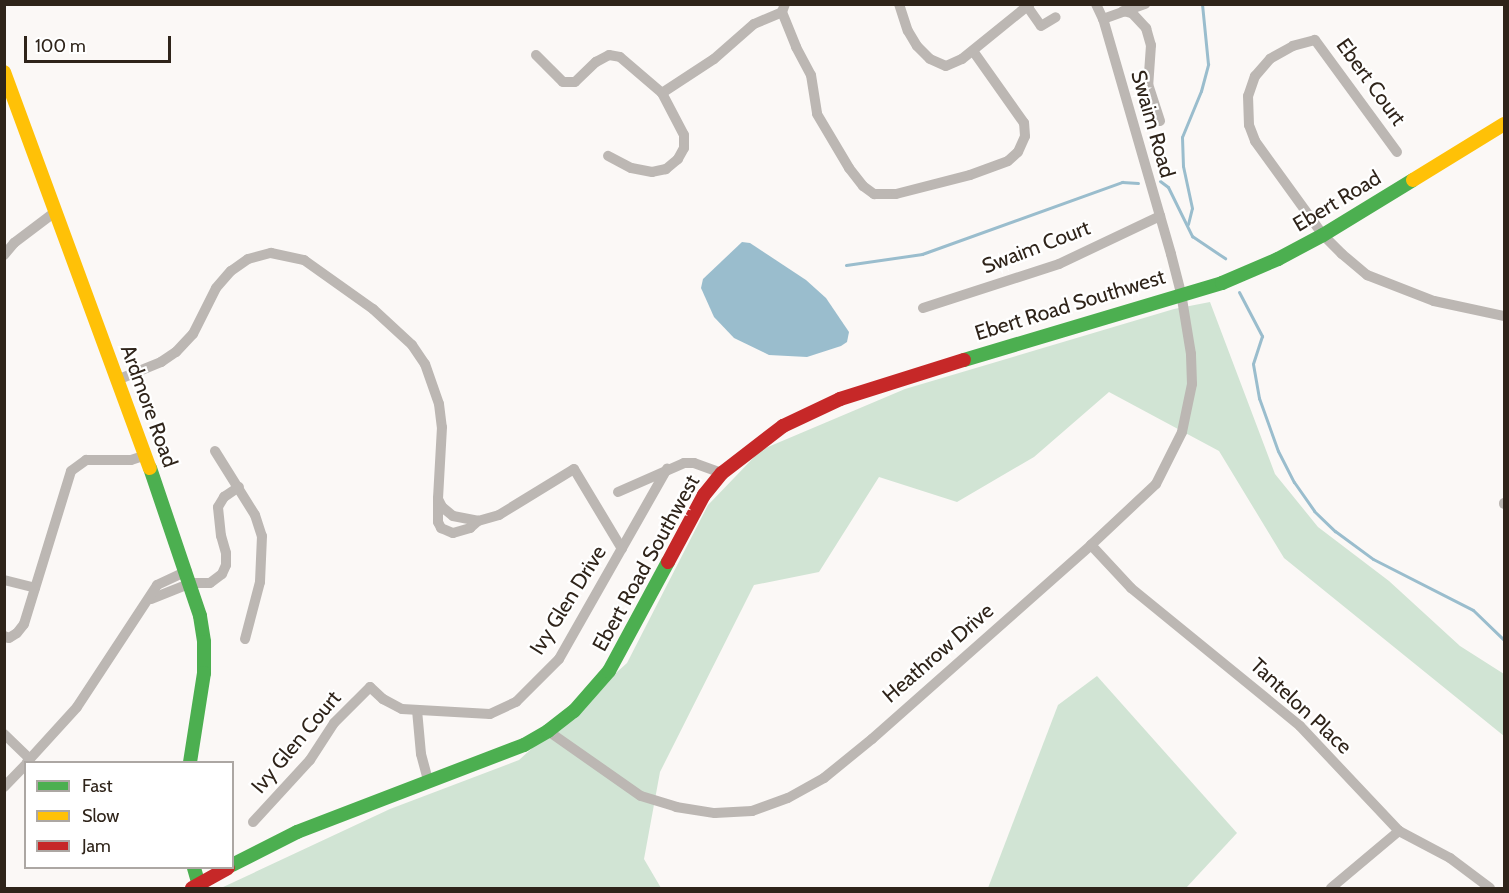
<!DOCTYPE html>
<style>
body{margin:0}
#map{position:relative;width:1509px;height:893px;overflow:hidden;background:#fbf8f6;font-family:Cabin,sans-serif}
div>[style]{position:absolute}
.green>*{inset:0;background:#d1e4d4}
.water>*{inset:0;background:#9abdcd}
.stream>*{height:3px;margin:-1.5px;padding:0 1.5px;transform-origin:1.5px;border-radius:1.5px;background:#9abdcd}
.street>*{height:10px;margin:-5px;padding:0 5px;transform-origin:5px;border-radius:5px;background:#bcb7b3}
.fast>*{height:14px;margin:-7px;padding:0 7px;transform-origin:7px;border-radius:7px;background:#4caf50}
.slow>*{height:14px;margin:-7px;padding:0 7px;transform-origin:7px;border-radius:7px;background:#ffc107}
.jam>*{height:14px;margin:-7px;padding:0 7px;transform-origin:7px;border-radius:7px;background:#c62828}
span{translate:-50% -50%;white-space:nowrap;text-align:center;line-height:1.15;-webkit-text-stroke:4.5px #fff;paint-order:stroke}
.street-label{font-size:21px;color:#2f241a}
.frame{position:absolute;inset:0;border:6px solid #2f241a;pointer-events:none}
.legend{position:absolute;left:24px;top:761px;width:210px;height:108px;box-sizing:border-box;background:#fff;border:2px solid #aca7a3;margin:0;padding:8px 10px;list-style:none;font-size:18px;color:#2f241a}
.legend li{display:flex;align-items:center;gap:12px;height:30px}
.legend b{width:30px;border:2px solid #aca7a3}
.scale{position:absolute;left:24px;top:36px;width:147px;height:27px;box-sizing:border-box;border:3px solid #2f241a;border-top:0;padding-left:8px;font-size:18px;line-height:21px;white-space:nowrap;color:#2f241a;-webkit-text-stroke:4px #fff;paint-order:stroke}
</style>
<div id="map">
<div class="green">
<div style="clip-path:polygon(1210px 302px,1275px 474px,1318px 527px,1389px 581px,1460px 646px,1504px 674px,1504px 736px,1284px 558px,1219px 451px,1109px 392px,1034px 457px,957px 502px,879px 477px,819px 572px,754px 585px,660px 772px,644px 859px,661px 888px,221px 888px,390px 809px,519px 760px,627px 663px,708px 505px,761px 450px,905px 389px,1174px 309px)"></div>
<div style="clip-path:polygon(1097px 676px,1237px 833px,1186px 888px,988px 888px,1058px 705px)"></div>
</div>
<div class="water">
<div style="clip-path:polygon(742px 242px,750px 243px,806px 280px,826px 298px,849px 332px,847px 342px,841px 346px,807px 357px,769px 355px,734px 338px,714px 317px,701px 288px,703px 279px)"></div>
</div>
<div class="stream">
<div style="left:1160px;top:181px;width:10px;rotate:37deg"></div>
<div style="left:1168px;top:187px;width:55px;rotate:63.9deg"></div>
<div style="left:1192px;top:236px;width:40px;rotate:34deg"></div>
<div style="left:1188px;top:224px;width:16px;rotate:-76deg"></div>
<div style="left:1192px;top:208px;width:43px;rotate:-102.1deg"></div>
<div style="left:1183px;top:166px;width:29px;rotate:-92deg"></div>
<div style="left:1182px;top:137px;width:50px;rotate:-67.6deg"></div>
<div style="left:1201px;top:91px;width:28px;rotate:-75deg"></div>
<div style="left:1208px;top:64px;width:60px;rotate:-95.7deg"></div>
<div style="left:846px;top:265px;width:77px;rotate:-8.2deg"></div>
<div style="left:922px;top:254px;width:213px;rotate:-19.8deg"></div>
<div style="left:1122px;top:182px;width:16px;rotate:4deg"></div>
<div style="left:1239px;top:292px;width:50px;rotate:62.4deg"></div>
<div style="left:1262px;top:336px;width:29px;rotate:108deg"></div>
<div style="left:1253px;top:364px;width:35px;rotate:80deg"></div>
<div style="left:1259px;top:398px;width:56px;rotate:70.3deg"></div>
<div style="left:1278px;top:451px;width:35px;rotate:63deg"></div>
<div style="left:1294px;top:482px;width:35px;rotate:55deg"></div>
<div style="left:1314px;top:511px;width:29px;rotate:44deg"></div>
<div style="left:1335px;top:531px;width:47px;rotate:36.4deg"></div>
<div style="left:1373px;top:559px;width:112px;rotate:27deg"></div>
<div style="left:1473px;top:610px;width:43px;rotate:44.1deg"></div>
</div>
<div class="street">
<div style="left:785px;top:4px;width:9px;rotate:111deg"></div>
<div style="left:782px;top:12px;width:38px;rotate:68deg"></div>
<div style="left:796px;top:47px;width:32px;rotate:62deg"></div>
<div style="left:811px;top:75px;width:39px;rotate:81deg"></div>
<div style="left:817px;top:114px;width:63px;rotate:59.3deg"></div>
<div style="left:849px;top:168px;width:23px;rotate:52deg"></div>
<div style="left:863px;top:186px;width:14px;rotate:36deg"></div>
<div style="left:874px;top:194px;width:22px"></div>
<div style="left:896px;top:194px;width:76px;rotate:-14.4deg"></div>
<div style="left:970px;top:175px;width:40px;rotate:-20.2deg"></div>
<div style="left:1008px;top:161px;width:13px;rotate:-42deg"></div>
<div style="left:1018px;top:152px;width:17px;rotate:-66deg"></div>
<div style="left:1025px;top:136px;width:13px;rotate:-94deg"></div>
<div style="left:1024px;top:123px;width:88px;rotate:-125.3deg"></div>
<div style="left:899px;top:4px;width:28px;rotate:72deg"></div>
<div style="left:908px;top:31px;width:17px;rotate:59deg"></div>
<div style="left:917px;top:46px;width:18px;rotate:45deg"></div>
<div style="left:930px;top:59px;width:17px;rotate:24deg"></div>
<div style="left:946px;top:66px;width:17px;rotate:-24deg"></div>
<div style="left:962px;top:59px;width:87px;rotate:-39deg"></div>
<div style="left:1027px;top:6px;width:24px;rotate:55deg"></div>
<div style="left:1041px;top:26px;width:17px;rotate:-31deg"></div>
<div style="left:1123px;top:11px;width:9px;rotate:13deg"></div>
<div style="left:1132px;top:13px;width:21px;rotate:47deg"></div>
<div style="left:1146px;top:28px;width:18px;rotate:74deg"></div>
<div style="left:1151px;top:45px;width:39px;rotate:94deg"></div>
<div style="left:1148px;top:84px;width:39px;rotate:72deg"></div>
<div style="left:1103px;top:19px;width:45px;rotate:-19.7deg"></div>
<div style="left:536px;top:55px;width:38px;rotate:45deg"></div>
<div style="left:563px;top:82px;width:12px"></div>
<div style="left:575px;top:82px;width:29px;rotate:-44deg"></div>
<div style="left:596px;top:62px;width:15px;rotate:-28deg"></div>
<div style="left:609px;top:55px;width:11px;rotate:10deg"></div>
<div style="left:620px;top:57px;width:55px;rotate:40.6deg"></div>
<div style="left:662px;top:93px;width:47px;rotate:62.4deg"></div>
<div style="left:684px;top:135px;width:13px;rotate:90deg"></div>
<div style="left:684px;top:148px;width:13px;rotate:119deg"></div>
<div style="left:678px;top:159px;width:16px;rotate:140deg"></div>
<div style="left:666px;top:169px;width:14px;rotate:168deg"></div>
<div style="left:652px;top:172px;width:21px;rotate:-169deg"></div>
<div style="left:631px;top:168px;width:26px;rotate:-152deg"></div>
<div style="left:662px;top:93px;width:62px;rotate:-33.2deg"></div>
<div style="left:714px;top:59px;width:53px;rotate:-41.2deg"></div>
<div style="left:754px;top:24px;width:30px;rotate:-23deg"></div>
<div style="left:1397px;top:152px;width:139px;rotate:-126.2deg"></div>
<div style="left:1315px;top:40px;width:23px;rotate:165deg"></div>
<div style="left:1293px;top:46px;width:26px;rotate:151deg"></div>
<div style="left:1270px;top:59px;width:23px;rotate:131deg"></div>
<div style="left:1255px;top:76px;width:21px;rotate:109deg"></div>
<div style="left:1248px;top:96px;width:29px;rotate:88deg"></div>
<div style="left:1249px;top:125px;width:17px;rotate:69deg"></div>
<div style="left:1255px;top:141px;width:116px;rotate:54.1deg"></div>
<div style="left:1323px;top:235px;width:27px;rotate:45deg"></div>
<div style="left:1342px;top:254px;width:33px;rotate:40deg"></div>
<div style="left:1367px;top:275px;width:72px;rotate:21.2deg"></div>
<div style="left:1434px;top:301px;width:72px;rotate:12.1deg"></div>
<div style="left:4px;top:255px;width:16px;rotate:-50deg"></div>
<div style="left:14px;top:243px;width:51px;rotate:-37.1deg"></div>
<div style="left:923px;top:308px;width:143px;rotate:-17.9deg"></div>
<div style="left:1059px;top:264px;width:112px;rotate:-25.4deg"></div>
<div style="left:117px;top:380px;width:48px;rotate:-22.2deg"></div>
<div style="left:161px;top:362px;width:18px;rotate:-34deg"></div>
<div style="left:176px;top:352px;width:25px;rotate:-47deg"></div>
<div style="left:193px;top:334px;width:51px;rotate:-63.4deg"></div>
<div style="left:216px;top:288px;width:23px;rotate:-49deg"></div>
<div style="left:231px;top:271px;width:21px;rotate:-35deg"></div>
<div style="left:248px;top:259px;width:24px;rotate:-15deg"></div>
<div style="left:271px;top:253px;width:34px;rotate:12deg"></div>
<div style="left:304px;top:260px;width:85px;rotate:35.4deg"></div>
<div style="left:373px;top:309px;width:53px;rotate:42.7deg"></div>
<div style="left:412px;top:345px;width:23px;rotate:56deg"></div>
<div style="left:425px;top:364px;width:42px;rotate:70.7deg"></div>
<div style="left:439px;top:404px;width:23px;rotate:83deg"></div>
<div style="left:442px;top:427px;width:71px;rotate:93.2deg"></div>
<div style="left:438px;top:498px;width:24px;rotate:90deg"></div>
<div style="left:438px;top:522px;width:7px;rotate:63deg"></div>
<div style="left:441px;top:528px;width:13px;rotate:23deg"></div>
<div style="left:453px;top:533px;width:18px;rotate:-16deg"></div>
<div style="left:470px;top:528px;width:11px;rotate:-41deg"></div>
<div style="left:478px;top:521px;width:22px;rotate:-16deg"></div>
<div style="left:499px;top:515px;width:88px;rotate:-31.5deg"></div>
<div style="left:574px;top:469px;width:93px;rotate:59deg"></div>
<div style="left:215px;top:451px;width:75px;rotate:58deg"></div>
<div style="left:255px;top:515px;width:22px;rotate:72deg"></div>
<div style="left:262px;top:536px;width:46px;rotate:92.5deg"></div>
<div style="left:260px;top:582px;width:59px;rotate:104.7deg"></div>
<div style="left:618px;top:492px;width:72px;rotate:-23.7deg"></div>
<div style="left:684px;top:463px;width:10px"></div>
<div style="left:694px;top:463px;width:30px;rotate:20deg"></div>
<div style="left:438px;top:499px;width:9px;rotate:63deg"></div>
<div style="left:442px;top:507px;width:14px;rotate:39deg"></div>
<div style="left:453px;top:516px;width:25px;rotate:11deg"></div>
<div style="left:1504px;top:503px;width:1px;rotate:90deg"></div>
<div style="left:1091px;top:545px;width:59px;rotate:47.1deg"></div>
<div style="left:1131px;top:588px;width:218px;rotate:39.2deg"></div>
<div style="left:1300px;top:726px;width:144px;rotate:46.7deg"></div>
<div style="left:1399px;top:831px;width:58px;rotate:27.9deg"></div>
<div style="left:1450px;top:858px;width:50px;rotate:36.9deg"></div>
<div style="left:4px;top:580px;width:32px;rotate:14deg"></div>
<div style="left:151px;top:599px;width:43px;rotate:-21.8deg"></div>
<div style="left:191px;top:583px;width:19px"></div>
<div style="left:210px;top:583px;width:15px;rotate:-37deg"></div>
<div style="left:222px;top:574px;width:10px;rotate:-66deg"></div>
<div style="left:226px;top:565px;width:12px;rotate:-90deg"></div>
<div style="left:226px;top:553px;width:18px;rotate:-106deg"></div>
<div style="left:221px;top:536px;width:29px;rotate:-96deg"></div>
<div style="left:218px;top:507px;width:12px;rotate:-59deg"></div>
<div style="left:224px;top:497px;width:18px;rotate:-34deg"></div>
<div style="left:4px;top:636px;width:5px;rotate:22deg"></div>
<div style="left:9px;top:638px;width:9px;rotate:-32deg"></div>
<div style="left:17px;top:633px;width:11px;rotate:-52deg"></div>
<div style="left:24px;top:624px;width:160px;rotate:-72.9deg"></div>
<div style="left:71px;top:471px;width:19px;rotate:-36deg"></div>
<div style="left:86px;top:460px;width:45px"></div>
<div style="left:131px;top:460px;width:16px;rotate:-18deg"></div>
<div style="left:417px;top:710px;width:44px;rotate:84.8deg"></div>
<div style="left:421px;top:754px;width:27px;rotate:75deg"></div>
<div style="left:548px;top:731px;width:113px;rotate:35deg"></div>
<div style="left:641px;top:796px;width:37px;rotate:17deg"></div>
<div style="left:676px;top:807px;width:39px;rotate:9deg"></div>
<div style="left:715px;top:813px;width:37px;rotate:-3deg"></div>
<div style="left:752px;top:811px;width:38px;rotate:-20deg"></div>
<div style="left:788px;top:798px;width:41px;rotate:-29.1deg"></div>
<div style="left:824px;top:778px;width:62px;rotate:-39.1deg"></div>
<div style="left:872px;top:739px;width:293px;rotate:-41.5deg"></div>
<div style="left:1091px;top:545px;width:89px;rotate:-43.2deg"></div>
<div style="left:1156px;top:484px;width:58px;rotate:-63.4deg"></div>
<div style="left:1182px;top:432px;width:49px;rotate:-78.2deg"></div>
<div style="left:1192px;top:384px;width:30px;rotate:-92deg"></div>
<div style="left:1191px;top:354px;width:62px;rotate:-99.3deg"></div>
<div style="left:1181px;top:293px;width:40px;rotate:-104.4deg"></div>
<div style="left:1171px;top:254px;width:245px;rotate:-106.1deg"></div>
<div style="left:1103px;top:19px;width:17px;rotate:-115deg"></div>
<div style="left:4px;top:734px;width:36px;rotate:44deg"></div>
<div style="left:27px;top:762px;width:74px;rotate:-47.7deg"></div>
<div style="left:77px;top:707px;width:146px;rotate:-56.7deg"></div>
<div style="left:157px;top:585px;width:33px;rotate:-25deg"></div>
<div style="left:4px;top:787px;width:32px;rotate:-46deg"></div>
<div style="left:253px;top:822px;width:84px;rotate:-47.4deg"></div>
<div style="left:310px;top:760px;width:44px;rotate:-57deg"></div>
<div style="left:334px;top:723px;width:51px;rotate:-45deg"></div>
<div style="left:370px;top:687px;width:18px;rotate:43deg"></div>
<div style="left:383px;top:699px;width:21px;rotate:28deg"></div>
<div style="left:402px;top:709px;width:88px;rotate:3.3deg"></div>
<div style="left:490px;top:714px;width:29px;rotate:-25deg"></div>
<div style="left:516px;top:702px;width:61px;rotate:-45deg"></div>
<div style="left:559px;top:659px;width:219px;rotate:-60.4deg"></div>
<div style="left:1331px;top:888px;width:89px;rotate:-40deg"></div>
</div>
<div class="fast">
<div style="left:964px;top:360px;width:269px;rotate:-16.6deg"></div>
<div style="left:1222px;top:283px;width:61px;rotate:-23.2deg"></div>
<div style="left:1278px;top:259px;width:51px;rotate:-28.1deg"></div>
<div style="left:1323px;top:235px;width:105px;rotate:-31.4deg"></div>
<div style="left:150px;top:468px;width:156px;rotate:71.3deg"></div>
<div style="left:200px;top:616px;width:26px;rotate:81deg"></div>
<div style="left:204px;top:642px;width:31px;rotate:90deg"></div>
<div style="left:204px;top:673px;width:90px;rotate:98.9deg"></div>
<div style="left:232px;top:865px;width:73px;rotate:-26.9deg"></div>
<div style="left:297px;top:832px;width:243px;rotate:-21deg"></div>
<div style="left:524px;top:745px;width:28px;rotate:-30deg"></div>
<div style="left:548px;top:731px;width:33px;rotate:-38deg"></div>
<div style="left:574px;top:711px;width:53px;rotate:-48.8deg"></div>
<div style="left:609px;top:671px;width:124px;rotate:-61.6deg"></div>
<div style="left:194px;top:868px;width:18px;rotate:74deg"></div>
</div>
<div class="slow">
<div style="left:4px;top:72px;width:422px;rotate:69.8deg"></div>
<div style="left:1413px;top:180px;width:107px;rotate:-31.6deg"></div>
</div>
<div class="jam">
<div style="left:668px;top:562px;width:76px;rotate:-61.8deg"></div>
<div style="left:704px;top:495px;width:28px;rotate:-51deg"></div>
<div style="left:722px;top:473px;width:77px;rotate:-37.6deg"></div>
<div style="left:783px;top:426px;width:63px;rotate:-25.3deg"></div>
<div style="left:840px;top:399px;width:130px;rotate:-17.5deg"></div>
<div style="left:192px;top:888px;width:41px;rotate:-29.1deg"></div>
</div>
<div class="street-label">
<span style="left:1371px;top:82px;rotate:54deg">Ebert Court</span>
<span style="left:1153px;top:124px;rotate:74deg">Swaim Road</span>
<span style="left:1337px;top:201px;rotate:-31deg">Ebert Road</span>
<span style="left:1036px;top:247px;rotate:-21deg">Swaim Court</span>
<span style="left:1070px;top:305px;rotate:-17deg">Ebert Road Southwest</span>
<span style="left:149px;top:406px;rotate:70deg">Ardmore Road</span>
<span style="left:646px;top:563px;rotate:-61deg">Ebert Road Southwest</span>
<span style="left:568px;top:600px;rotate:-58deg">Ivy Glen Drive</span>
<span style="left:938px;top:653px;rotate:-41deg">Heathrow Drive</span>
<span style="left:1301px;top:706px;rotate:43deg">Tantelon Place</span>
<span style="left:296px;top:742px;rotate:-50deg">Ivy Glen Court</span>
</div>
<div class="frame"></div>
<ul class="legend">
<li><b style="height:8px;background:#4caf50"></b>Fast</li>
<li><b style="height:8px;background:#ffc107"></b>Slow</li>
<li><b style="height:8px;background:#c62828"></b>Jam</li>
</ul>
<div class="scale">100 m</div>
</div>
